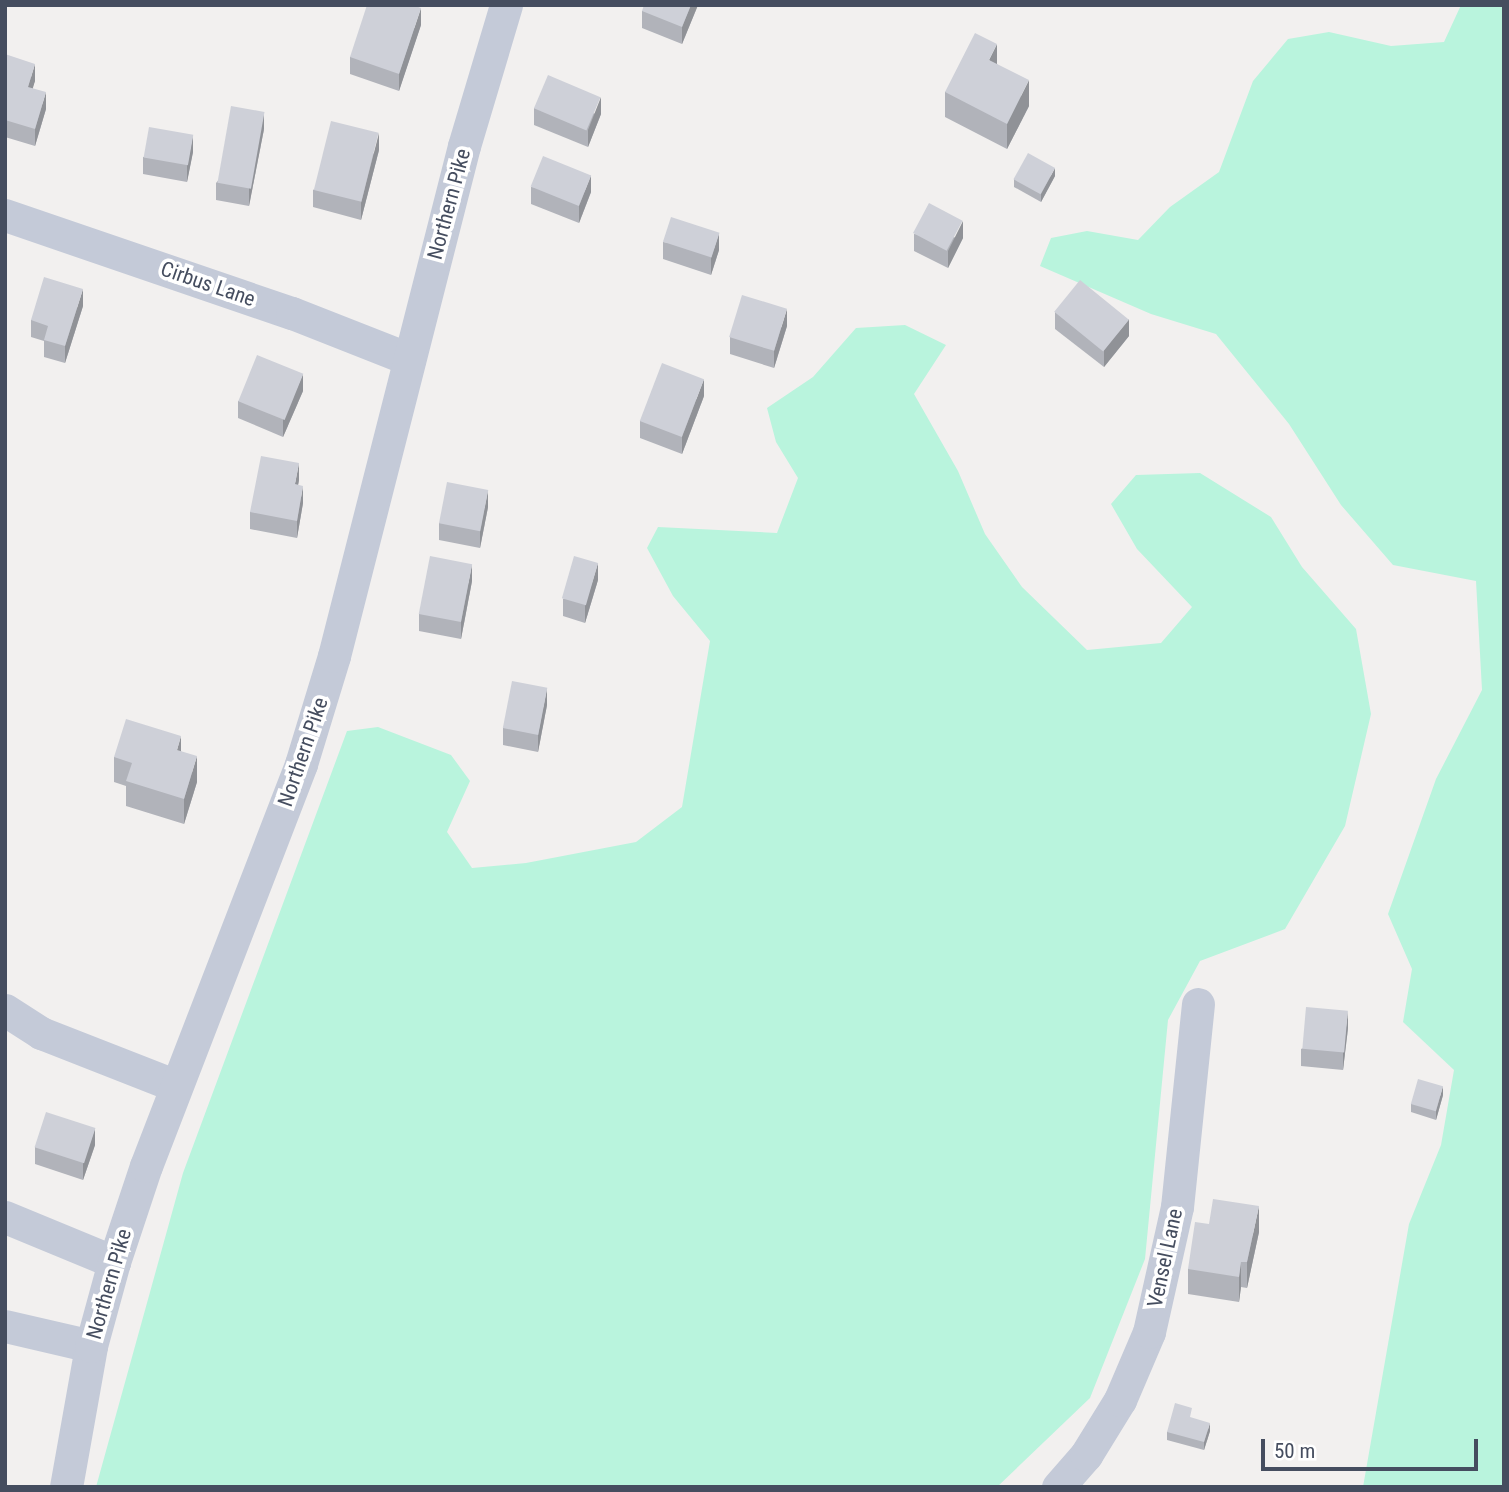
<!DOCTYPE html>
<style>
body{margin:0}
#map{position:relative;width:1509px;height:1492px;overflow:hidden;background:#f2f0ef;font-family:"Roboto Condensed",sans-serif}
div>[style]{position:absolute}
.green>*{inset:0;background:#b9f4dd}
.minor>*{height:33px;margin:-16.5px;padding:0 16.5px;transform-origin:16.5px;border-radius:16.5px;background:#c4cad8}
.wall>*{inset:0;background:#b1b3ba}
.shaded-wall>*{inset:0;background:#909297}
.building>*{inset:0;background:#ced0d8;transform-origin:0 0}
span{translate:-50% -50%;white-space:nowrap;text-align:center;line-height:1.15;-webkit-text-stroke:7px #fff;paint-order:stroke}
.street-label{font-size:21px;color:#454d5f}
.frame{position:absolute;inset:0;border:7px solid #454d5f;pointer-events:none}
.scale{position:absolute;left:1261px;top:1439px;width:217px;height:32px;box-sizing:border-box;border:4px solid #454d5f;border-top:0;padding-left:9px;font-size:21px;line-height:24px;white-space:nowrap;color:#454d5f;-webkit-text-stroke:5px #fff;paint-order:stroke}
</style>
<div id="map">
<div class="green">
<div style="clip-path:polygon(1461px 5px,1504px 5px,1504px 1487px,1363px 1487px,1409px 1224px,1441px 1145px,1454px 1070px,1403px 1022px,1412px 969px,1388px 914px,1436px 779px,1482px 690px,1476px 581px,1393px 565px,1341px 505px,1289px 424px,1216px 334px,1151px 314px,1040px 266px,1051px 238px,1087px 231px,1138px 240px,1170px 207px,1219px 172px,1253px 81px,1288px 39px,1329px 32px,1391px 46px,1444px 42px)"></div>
<div style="clip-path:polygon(905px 325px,946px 345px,914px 394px,958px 471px,985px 534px,1022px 587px,1087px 650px,1161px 643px,1192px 607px,1137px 549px,1111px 504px,1136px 475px,1200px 473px,1271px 517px,1302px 567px,1356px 629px,1371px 714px,1345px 826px,1285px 929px,1200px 961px,1168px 1020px,1145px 1259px,1090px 1398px,997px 1487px,96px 1487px,183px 1173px,347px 731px,378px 727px,451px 755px,470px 781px,447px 832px,472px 868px,526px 863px,636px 842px,682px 807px,710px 641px,673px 596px,647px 548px,658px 527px,777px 533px,798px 478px,776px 442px,767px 408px,813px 377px,856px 328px)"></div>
</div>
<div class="minor">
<div style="left:5px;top:215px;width:303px;rotate:18.9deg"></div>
<div style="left:292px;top:313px;width:126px;rotate:21.5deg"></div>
<div style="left:5px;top:1010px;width:43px;rotate:32.6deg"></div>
<div style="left:41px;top:1033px;width:145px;rotate:21.4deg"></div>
<div style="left:5px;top:1217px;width:118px;rotate:22.4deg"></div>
<div style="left:5px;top:1326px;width:88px;rotate:13.1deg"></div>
<div style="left:66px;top:1487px;width:143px;rotate:-79.9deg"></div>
<div style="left:91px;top:1346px;width:87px;rotate:-74.7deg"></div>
<div style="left:114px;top:1262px;width:101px;rotate:-71.6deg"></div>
<div style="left:146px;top:1166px;width:431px;rotate:-68.9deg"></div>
<div style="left:301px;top:764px;width:113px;rotate:-73deg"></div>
<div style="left:334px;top:656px;width:526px;rotate:-75.7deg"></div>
<div style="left:464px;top:146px;width:147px;rotate:-73.4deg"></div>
<div style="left:1058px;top:1487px;width:43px;rotate:-48.8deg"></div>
<div style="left:1086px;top:1455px;width:65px;rotate:-58.3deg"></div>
<div style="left:1120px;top:1400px;width:74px;rotate:-66.9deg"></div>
<div style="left:1149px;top:1332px;width:128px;rotate:-77.4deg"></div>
<div style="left:1177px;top:1207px;width:204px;rotate:-84.1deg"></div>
</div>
<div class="wall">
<div style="clip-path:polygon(698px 5px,682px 44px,642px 28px,642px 11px)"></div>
<div style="clip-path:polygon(421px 25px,399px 91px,350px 74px,350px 57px)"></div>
<div style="clip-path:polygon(5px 54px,35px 81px,32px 88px,46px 109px,35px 146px,5px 137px)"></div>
<div style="clip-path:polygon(997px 64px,1029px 106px,1007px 149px,945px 117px,945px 92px)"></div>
<div style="clip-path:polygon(534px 108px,601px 114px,588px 147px,534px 125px)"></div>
<div style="clip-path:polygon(264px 129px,249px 206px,216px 200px,216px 183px)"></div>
<div style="clip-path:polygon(379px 150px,361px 220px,313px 207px,313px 190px)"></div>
<div style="clip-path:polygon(193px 152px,187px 182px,143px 174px,143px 157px)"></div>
<div style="clip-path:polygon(1055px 176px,1041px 202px,1014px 187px,1014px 179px)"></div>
<div style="clip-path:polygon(531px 187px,591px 192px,579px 223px,531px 204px)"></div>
<div style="clip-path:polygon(914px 234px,963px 238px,948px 268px,914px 251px)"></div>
<div style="clip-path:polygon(663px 242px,719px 250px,711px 275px,663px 259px)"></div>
<div style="clip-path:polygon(83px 306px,65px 363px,44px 357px,44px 341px,31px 337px,31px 320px)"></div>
<div style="clip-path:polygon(1055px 312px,1129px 336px,1104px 367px,1055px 329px)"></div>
<div style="clip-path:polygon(787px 326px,774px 368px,730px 354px,730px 337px)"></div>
<div style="clip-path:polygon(303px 391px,283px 437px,238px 418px,238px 401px)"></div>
<div style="clip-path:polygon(704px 396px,682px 454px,640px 438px,640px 421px)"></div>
<div style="clip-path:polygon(299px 480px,298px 485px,303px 503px,297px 538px,250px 529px,250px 512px)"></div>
<div style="clip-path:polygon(488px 507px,480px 548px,439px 540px,439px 523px)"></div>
<div style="clip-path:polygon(598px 580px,585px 623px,563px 616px,563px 599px)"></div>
<div style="clip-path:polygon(472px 581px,461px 639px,419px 631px,419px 614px)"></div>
<div style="clip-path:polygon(547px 705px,538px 752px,503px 745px,503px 728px)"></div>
<div style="clip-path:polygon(181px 751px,197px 782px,184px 824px,126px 806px,126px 786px,114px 782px,114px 757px)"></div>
<div style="clip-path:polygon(1348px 1028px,1343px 1070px,1301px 1066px,1301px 1049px)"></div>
<div style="clip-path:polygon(1443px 1095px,1436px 1120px,1411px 1112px,1411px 1104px)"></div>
<div style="clip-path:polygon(95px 1145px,83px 1180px,35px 1164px,35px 1147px)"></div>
<div style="clip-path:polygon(1259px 1232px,1247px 1288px,1241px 1287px,1239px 1302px,1188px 1294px,1188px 1269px)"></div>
<div style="clip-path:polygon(1192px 1418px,1210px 1431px,1204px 1450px,1167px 1440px,1167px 1432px)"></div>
</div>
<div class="shaded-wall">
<div style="clip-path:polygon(691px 5px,698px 5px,682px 44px,682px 27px)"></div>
<div style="clip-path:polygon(421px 8px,421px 25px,399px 91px,399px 74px)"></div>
<div style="clip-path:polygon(997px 44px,997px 70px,989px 60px)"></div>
<div style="clip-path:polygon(35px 64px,35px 81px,28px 104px,28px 87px)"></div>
<div style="clip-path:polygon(1029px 80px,1029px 106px,1007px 149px,1007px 124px)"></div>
<div style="clip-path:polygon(46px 92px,46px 109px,35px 146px,35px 129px)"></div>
<div style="clip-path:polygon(601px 97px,601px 114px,588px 147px,588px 130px)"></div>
<div style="clip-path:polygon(264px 112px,264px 129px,249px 206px,249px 189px)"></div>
<div style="clip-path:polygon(379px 133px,379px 150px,361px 220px,361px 203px)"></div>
<div style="clip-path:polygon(193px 135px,193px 152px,187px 182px,187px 165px)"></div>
<div style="clip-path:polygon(1055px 168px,1055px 176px,1041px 202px,1041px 194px)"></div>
<div style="clip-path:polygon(591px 175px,591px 192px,579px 223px,579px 206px)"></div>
<div style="clip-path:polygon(963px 221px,963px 238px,948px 268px,948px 251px)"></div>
<div style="clip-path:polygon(719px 233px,719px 250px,711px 275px,711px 258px)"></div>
<div style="clip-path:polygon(83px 289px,83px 306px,65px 363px,65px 346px)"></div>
<div style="clip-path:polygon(787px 309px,787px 326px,774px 368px,774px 351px)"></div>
<div style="clip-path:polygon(1129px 319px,1129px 336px,1104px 367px,1104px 350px)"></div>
<div style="clip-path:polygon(303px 374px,303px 391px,283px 437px,283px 420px)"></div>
<div style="clip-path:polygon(704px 379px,704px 396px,682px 454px,682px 437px)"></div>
<div style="clip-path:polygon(299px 463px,299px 480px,295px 501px,295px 484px)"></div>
<div style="clip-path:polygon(303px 486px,303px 503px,297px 538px,297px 521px)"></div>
<div style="clip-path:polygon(488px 490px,488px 507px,480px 548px,480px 531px)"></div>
<div style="clip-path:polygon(598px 563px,598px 580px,585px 623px,585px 606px)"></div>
<div style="clip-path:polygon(472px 564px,472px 581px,461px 639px,461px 622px)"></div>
<div style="clip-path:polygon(547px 688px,547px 705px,538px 752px,538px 735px)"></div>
<div style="clip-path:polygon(181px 736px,181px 762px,177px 750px)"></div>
<div style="clip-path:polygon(197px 756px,197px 782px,184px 824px,184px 799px)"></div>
<div style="clip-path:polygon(1348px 1011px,1348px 1028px,1343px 1070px,1343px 1053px)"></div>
<div style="clip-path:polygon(1443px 1086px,1443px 1095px,1436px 1120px,1436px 1111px)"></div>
<div style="clip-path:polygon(95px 1128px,95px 1145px,83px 1180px,83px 1163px)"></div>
<div style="clip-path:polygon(1259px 1206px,1259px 1232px,1247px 1288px,1247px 1262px)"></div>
<div style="clip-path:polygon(1241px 1262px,1241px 1287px,1239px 1302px,1239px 1277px)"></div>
<div style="clip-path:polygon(1210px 1423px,1210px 1431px,1204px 1450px,1204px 1442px)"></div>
</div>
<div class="building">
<div style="clip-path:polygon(367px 5px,413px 5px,421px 8px,399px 74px,350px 57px)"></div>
<div style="clip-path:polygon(644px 5px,691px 5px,682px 27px,642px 11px)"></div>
<div style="clip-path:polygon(975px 33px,997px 44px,989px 60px,1029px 80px,1007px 124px,945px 92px)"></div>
<div style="clip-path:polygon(5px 54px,35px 64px,28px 87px,46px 92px,35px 129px,5px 120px)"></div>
<div style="left:548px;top:75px;width:57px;height:36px;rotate:23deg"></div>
<div style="left:231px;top:106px;width:34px;height:78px;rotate:10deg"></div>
<div style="left:331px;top:121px;width:49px;height:71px;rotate:14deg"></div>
<div style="left:149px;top:127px;width:45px;height:31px;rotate:10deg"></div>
<div style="left:1028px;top:153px;width:31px;height:30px;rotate:29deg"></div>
<div style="left:543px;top:156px;width:52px;height:33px;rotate:22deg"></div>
<div style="left:929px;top:203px;width:38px;height:34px;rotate:28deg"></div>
<div style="left:671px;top:217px;width:51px;height:26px;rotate:18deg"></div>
<div style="clip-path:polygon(44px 277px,83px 289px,65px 346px,44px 340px,48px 326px,31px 320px)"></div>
<div style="left:1080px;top:280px;width:63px;height:41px;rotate:39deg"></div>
<div style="left:742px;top:295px;width:47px;height:44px;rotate:17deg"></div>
<div style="left:257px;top:355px;width:50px;height:50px;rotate:22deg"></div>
<div style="left:662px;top:363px;width:45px;height:62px;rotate:21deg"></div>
<div style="clip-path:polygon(261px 456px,299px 463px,295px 484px,303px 486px,297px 521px,250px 512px)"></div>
<div style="left:447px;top:482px;width:42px;height:42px;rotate:11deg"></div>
<div style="left:430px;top:556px;width:43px;height:59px;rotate:11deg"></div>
<div style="left:574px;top:556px;width:25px;height:44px;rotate:16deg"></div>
<div style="left:512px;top:681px;width:36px;height:48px;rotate:11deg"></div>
<div style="clip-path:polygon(126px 719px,181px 736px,177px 750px,197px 756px,184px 799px,126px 781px,132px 763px,114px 757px)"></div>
<div style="left:1306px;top:1007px;width:42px;height:42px;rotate:5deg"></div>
<div style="left:1418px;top:1079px;width:26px;height:26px;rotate:16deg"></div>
<div style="left:46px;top:1112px;width:52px;height:37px;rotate:18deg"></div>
<div style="clip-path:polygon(1213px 1199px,1259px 1206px,1247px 1262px,1241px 1262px,1239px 1277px,1188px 1269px,1195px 1222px,1209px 1224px)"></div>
<div style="clip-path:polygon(1175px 1403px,1192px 1408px,1190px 1417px,1210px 1423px,1204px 1442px,1167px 1432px)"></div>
</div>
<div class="street-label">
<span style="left:449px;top:204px;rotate:-75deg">Northern Pike</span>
<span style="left:208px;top:284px;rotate:19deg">Cirbus Lane</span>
<span style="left:303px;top:752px;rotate:-71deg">Northern Pike</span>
<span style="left:1165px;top:1258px;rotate:-78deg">Vensel Lane</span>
<span style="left:109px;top:1284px;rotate:-74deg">Northern Pike</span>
</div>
<div class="frame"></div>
<div class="scale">50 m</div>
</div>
